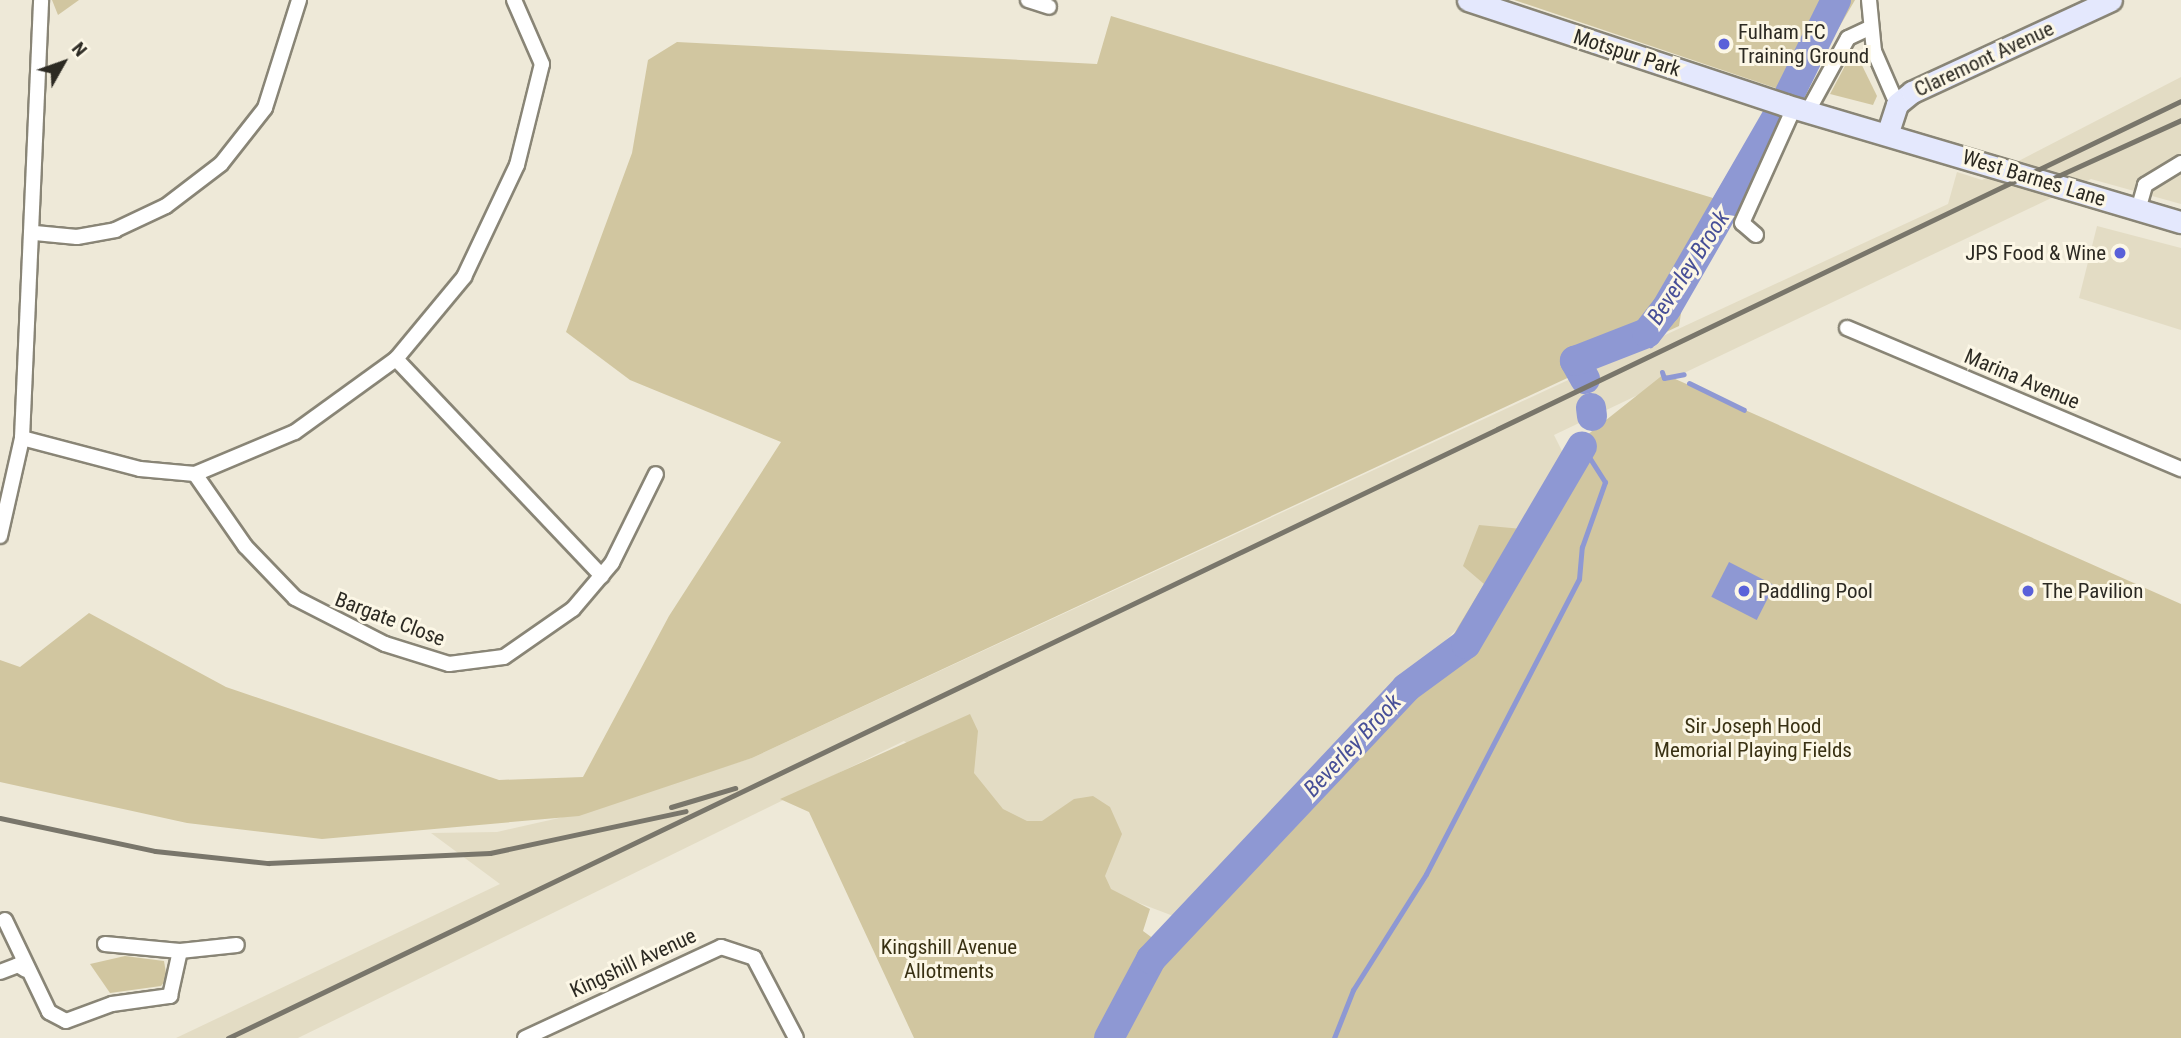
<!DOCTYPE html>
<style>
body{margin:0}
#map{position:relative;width:2181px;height:1038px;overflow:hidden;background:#eee9d8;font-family:"Roboto Condensed",sans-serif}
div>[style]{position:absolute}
.built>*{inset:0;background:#e3dcc4}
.green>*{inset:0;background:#d1c6a0}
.water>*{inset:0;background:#8e98d3;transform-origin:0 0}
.stream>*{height:5px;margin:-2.5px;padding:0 2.5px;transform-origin:2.5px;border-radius:2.5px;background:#8e98d3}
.river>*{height:30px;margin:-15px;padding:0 15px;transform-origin:15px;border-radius:15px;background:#8e98d3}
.roads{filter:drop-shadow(2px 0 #898576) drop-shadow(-2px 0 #898576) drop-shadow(0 2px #898576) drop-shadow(0 -2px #898576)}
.street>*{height:14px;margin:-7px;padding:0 7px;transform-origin:7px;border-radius:7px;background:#fff}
.secondary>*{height:21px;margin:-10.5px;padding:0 10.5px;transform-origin:10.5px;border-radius:10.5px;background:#e4e8fd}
.rail>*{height:5px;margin:-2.5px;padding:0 2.5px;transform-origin:2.5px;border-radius:2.5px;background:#79766b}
.dots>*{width:19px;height:19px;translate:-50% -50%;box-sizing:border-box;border:4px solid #fcf7e6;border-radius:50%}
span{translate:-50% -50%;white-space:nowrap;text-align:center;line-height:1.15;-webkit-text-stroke:6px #fcf7e6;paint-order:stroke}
.poi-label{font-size:21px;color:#2c2a23}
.left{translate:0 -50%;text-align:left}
.right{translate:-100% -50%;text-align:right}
.street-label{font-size:21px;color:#2c2a23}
.park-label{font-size:21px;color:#393113}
.water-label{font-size:23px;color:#474f97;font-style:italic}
.north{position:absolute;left:28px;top:28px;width:70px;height:70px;-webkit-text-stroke:5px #fcf7e6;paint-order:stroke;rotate:50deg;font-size:19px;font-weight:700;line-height:28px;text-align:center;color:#2c2a23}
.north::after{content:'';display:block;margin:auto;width:24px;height:32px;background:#2c2a23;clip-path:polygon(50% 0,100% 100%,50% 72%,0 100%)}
</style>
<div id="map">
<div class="built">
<div style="clip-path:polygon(2181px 77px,2181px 204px,2091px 179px,1554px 435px,1564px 455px,1490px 595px,1176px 917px,1102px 889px,904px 741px,298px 1038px,176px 1038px,500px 884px,431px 833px,497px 832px,559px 818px,752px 758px,1948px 204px,1957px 172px,1982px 180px)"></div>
<div style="clip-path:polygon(2097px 226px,2181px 248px,2181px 330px,2079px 298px)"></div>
</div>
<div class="green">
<div style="clip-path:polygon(52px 0,79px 0,58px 15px)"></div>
<div style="clip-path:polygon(1514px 0,1855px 0,1799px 96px)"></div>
<div style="clip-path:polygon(1111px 16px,1713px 198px,1752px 132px,1774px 141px,1684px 295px,1679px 326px,752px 758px,579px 816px,322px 839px,187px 823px,0 782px,0 660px,20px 667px,89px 613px,226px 687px,499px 780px,583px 777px,669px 616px,781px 442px,630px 380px,566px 332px,632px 153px,648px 60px,677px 42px,1097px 64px)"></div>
<div style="clip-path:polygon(1854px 49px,1877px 96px,1873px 105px,1830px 94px)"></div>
<div style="clip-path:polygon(1664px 374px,2181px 604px,2181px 1038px,914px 1038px,809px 812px,780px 799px,970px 714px,978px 731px,974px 773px,1003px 809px,1027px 821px,1042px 821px,1074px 799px,1093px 796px,1110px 807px,1122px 834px,1105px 876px,1111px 889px,1150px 909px,1143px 931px,1158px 942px,1325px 760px,1452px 637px,1484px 584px,1463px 566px,1479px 525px,1522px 529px,1562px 455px)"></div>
<div style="clip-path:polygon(125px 956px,164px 961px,167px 979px,161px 986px,110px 993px,90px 964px)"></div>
</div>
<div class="water">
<div style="left:1729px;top:562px;width:51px;height:39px;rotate:27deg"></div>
</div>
<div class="stream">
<div style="left:1644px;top:334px;width:13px;rotate:61deg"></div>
<div style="left:1662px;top:372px;width:6px;rotate:72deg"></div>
<div style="left:1664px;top:378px;width:20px;rotate:-11deg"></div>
<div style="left:1689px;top:383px;width:61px;rotate:26.1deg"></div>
<div style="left:1334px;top:1038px;width:52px;rotate:-68.4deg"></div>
<div style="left:1353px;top:990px;width:137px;rotate:-57.8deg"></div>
<div style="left:1426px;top:874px;width:332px;rotate:-62.6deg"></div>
<div style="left:1579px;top:579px;width:32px;rotate:-85deg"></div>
<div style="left:1582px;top:547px;width:69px;rotate:-70.5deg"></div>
<div style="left:1605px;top:482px;width:43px;rotate:-122.6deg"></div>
</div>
<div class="river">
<div style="left:1790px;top:93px;width:104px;rotate:-63.7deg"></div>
<div style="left:1585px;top:379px;width:21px;rotate:-119deg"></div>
<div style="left:1575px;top:361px;width:77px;rotate:-21.3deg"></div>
<div style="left:1647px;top:333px;width:31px;rotate:-52deg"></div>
<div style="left:1666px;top:309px;width:222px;rotate:-60deg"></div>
<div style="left:1591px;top:408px;width:8px;rotate:83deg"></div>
<div style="left:1109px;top:1038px;width:89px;rotate:-62deg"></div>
<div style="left:1151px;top:959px;width:372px;rotate:-46.7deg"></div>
<div style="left:1406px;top:688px;width:74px;rotate:-36.3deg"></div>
<div style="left:1466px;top:644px;width:229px;rotate:-59.6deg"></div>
</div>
<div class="roads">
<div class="street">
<div style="left:1028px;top:0;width:22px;rotate:18deg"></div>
<div style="left:1869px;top:0;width:51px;rotate:84.4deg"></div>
<div style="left:1874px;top:51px;width:58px;rotate:66.5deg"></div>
<div style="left:1808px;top:111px;width:83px;rotate:-61.3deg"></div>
<div style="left:1848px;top:38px;width:23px;rotate:-25deg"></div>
<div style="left:2138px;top:210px;width:26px;rotate:-74deg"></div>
<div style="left:2145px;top:185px;width:42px;rotate:-31.4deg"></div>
<div style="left:35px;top:233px;width:42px;rotate:5.4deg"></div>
<div style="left:77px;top:237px;width:39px;rotate:-10deg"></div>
<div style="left:115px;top:230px;width:56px;rotate:-25.2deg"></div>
<div style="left:166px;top:206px;width:69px;rotate:-37.4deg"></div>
<div style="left:221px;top:164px;width:71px;rotate:-51.8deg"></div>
<div style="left:265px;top:108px;width:113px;rotate:-72.5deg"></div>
<div style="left:1756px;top:235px;width:18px;rotate:-139deg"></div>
<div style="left:1742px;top:223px;width:126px;rotate:-65.7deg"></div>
<div style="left:1847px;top:328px;width:363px;rotate:22.9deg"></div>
<div style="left:396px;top:359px;width:299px;rotate:46.5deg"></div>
<div style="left:22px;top:438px;width:122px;rotate:14.7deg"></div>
<div style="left:140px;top:469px;width:55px;rotate:5.2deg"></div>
<div style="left:195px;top:474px;width:108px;rotate:-22.8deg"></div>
<div style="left:295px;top:432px;width:125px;rotate:-35.9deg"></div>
<div style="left:396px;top:359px;width:107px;rotate:-50.3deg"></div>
<div style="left:464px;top:277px;width:124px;rotate:-64.7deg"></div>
<div style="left:517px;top:165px;width:104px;rotate:-76.1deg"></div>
<div style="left:542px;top:64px;width:70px;rotate:-113.6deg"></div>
<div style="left:195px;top:474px;width:88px;rotate:55.2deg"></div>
<div style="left:245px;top:546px;width:72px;rotate:46.1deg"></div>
<div style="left:295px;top:598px;width:101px;rotate:27.1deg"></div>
<div style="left:385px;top:644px;width:67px;rotate:17.4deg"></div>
<div style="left:449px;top:664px;width:55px;rotate:-7.3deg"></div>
<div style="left:504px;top:657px;width:84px;rotate:-34.8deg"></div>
<div style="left:573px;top:609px;width:60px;rotate:-49.7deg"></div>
<div style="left:612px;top:563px;width:99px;rotate:-63.7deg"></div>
<div style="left:0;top:536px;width:100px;rotate:-77.3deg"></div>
<div style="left:22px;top:438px;width:438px;rotate:-87.5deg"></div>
<div style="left:5px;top:920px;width:102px;rotate:64.4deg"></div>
<div style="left:49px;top:1012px;width:19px;rotate:28deg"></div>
<div style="left:66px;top:1021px;width:49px;rotate:-20.3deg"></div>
<div style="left:112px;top:1004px;width:59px;rotate:-7.9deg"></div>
<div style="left:170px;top:996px;width:46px;rotate:-77.5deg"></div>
<div style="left:180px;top:951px;width:57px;rotate:-6deg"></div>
<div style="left:105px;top:944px;width:75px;rotate:5.3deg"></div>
<div style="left:0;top:972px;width:19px;rotate:-21deg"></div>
<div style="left:18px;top:965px;width:9px;rotate:32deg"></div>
<div style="left:525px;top:1038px;width:216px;rotate:-24.9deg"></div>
<div style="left:721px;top:947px;width:35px;rotate:18deg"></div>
<div style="left:754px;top:958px;width:90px;rotate:62.3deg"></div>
</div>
<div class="secondary">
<div style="left:1468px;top:0;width:334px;rotate:18.3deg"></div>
<div style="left:1785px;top:105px;width:413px;rotate:16.5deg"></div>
<div style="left:1888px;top:132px;width:29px;rotate:-72deg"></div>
<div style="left:1897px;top:104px;width:19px;rotate:-39deg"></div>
<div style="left:1912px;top:92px;width:219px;rotate:-24.8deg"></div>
</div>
</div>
<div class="rail">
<div style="left:2049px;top:180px;width:145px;rotate:-24.4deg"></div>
<div style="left:671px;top:807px;width:67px;rotate:-16.5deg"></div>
<div style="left:0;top:818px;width:158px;rotate:12deg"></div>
<div style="left:155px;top:851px;width:114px;rotate:6.1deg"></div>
<div style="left:268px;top:863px;width:222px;rotate:-2.6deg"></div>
<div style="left:490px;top:853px;width:200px;rotate:-12.1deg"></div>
<div style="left:228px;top:1038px;width:2166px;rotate:-25.63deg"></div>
</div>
<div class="dots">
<div style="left:1724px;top:44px;background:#5a61d9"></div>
<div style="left:2120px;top:253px;background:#5a61d9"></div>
<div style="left:1744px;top:591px;background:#5a61d9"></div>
<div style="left:2028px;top:591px;background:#5a61d9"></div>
</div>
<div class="poi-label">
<span class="left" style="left:1738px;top:44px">Fulham FC<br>Training Ground</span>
<span class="right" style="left:2106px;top:253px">JPS Food &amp; Wine</span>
<span class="left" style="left:1758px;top:591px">Paddling Pool</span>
<span class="left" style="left:2042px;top:591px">The Pavilion</span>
</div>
<div class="street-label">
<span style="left:1627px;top:53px;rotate:18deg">Motspur Park</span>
<span style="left:1984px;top:59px;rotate:-25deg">Claremont Avenue</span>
<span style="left:2034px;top:178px;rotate:17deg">West Barnes Lane</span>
<span style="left:2022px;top:379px;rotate:23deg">Marina Avenue</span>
<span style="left:390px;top:619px;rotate:21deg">Bargate Close</span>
<span style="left:633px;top:963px;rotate:-25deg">Kingshill Avenue</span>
</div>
<div class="park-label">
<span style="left:1753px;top:738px">Sir Joseph Hood<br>Memorial Playing Fields</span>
<span style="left:949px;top:959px">Kingshill Avenue<br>Allotments</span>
</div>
<div class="water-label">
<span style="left:1689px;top:268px;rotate:-57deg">Beverley Brook</span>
<span style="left:1353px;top:746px;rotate:-47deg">Beverley Brook</span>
</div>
<div class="north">N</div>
</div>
